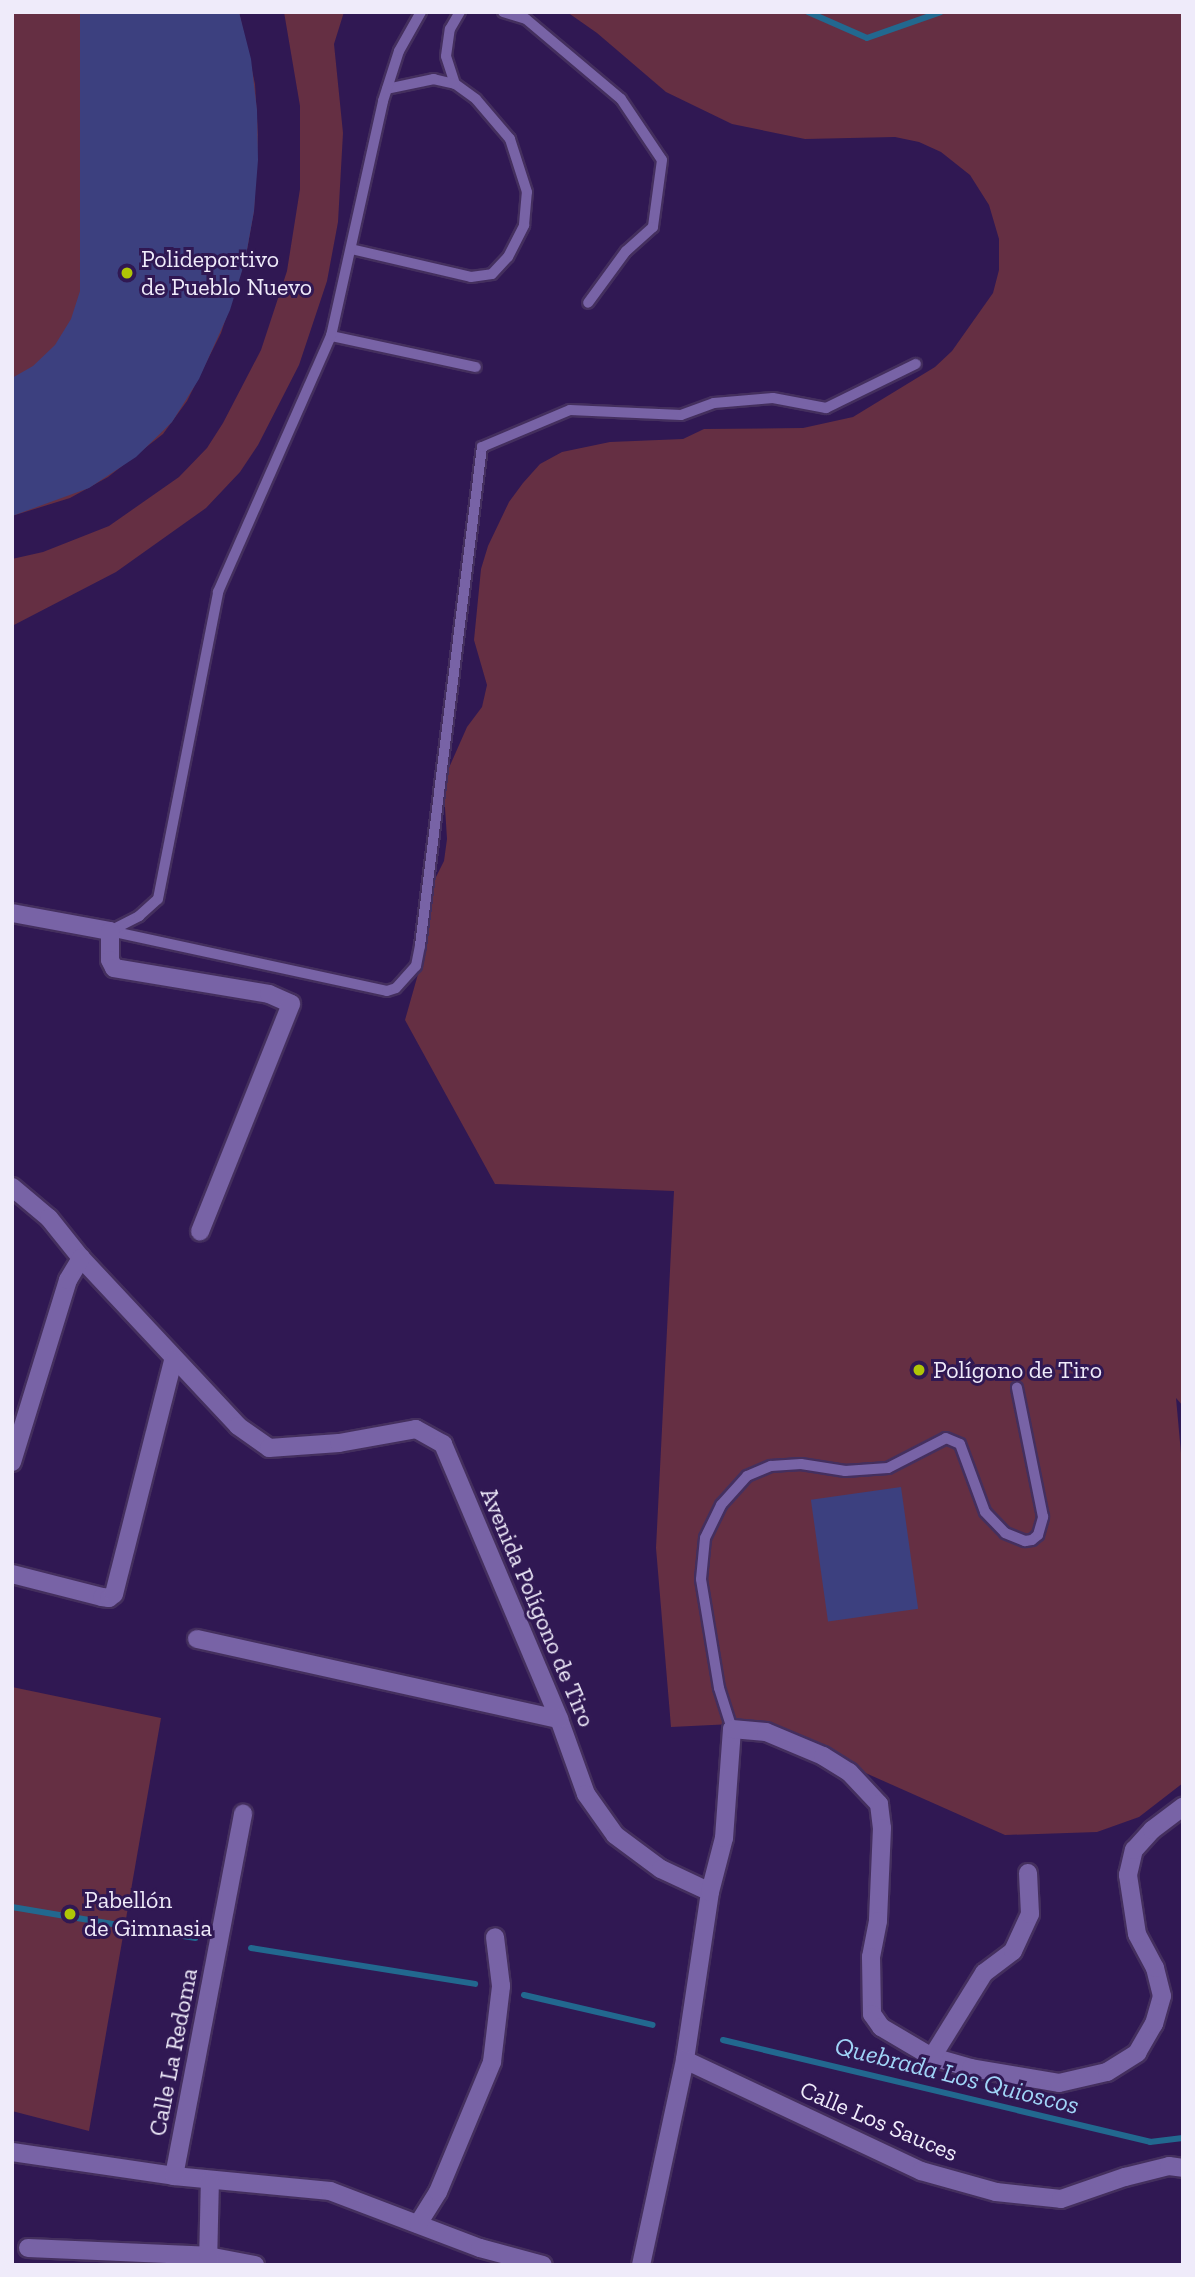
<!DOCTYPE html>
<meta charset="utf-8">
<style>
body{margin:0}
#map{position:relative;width:1195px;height:2277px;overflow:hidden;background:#301853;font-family:"Zilla Slab",serif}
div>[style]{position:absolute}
.green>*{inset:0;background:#652f43}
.stream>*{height:6px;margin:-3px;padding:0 3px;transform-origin:3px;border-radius:3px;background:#22688f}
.building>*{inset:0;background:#3c407f;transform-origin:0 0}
.roads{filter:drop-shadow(2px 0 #442f5e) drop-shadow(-2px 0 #442f5e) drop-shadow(0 2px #442f5e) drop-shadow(0 -2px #442f5e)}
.lane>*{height:10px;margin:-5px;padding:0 5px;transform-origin:5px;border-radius:5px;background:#7863a6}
.street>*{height:18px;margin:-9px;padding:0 9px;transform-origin:9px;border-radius:9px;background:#7863a6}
.dots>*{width:19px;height:19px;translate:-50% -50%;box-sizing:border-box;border:4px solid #301853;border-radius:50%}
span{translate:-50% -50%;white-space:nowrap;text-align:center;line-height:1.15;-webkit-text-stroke:6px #301853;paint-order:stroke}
.poi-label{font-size:24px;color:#efebfa}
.left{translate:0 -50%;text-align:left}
.street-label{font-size:24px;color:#efebfa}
.water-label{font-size:26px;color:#a0d4f7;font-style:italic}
.frame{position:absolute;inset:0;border:14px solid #efebfa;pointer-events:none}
</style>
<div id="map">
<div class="green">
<div style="clip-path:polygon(12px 12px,239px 12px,255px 84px,258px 135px,254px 211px,245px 261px,221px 333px,187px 401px,163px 434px,108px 477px,70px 498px,12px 516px)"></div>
<div style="clip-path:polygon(284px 12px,344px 12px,334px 44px,343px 133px,338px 222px,327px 281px,299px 365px,258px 445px,240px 472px,206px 508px,116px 572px,12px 626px,12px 559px,43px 552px,109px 526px,179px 477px,207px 448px,223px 423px,261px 350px,287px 271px,300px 189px,300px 106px)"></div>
<div style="clip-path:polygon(567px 12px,1183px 12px,1183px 1406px,1176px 1398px,1183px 1475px,1183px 1783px,1139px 1817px,1097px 1832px,1005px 1835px,753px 1723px,671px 1727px,656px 1548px,674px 1191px,495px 1184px,405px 1020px,424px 953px,419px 941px,423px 903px,444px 861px,447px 839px,444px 792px,448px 770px,467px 727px,482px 707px,487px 685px,474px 640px,481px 569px,488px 546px,509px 502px,523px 483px,540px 464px,562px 452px,610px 442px,683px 439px,704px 429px,803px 428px,853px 417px,935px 367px,952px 351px,993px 293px,999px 270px,999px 239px,989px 205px,970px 175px,941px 152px,919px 142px,895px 137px,805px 139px,732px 124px,666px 92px,597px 33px)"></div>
<div style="clip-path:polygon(12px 1687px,161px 1718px,89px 2131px,12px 2111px)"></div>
</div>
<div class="stream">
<div style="left:808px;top:12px;width:64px;rotate:23.8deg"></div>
<div style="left:867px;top:38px;width:78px;rotate:-19.4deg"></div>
<div style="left:12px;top:1907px;width:186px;rotate:9.6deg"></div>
<div style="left:251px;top:1948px;width:227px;rotate:9.1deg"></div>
<div style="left:524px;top:1995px;width:132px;rotate:13.1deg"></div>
<div style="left:723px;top:2040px;width:439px;rotate:13.4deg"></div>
<div style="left:1150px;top:2142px;width:33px;rotate:-7deg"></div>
</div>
<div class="building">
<div style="clip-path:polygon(80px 12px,239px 12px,251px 59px,257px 110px,258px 160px,254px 211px,245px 261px,230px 310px,199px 379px,172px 422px,136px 457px,89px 488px,12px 516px,12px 378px,33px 366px,55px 345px,71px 319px,80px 291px)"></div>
<div style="left:901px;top:1487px;width:123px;height:91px;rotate:82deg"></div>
</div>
<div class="roads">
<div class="lane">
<div style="left:503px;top:12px;width:24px;rotate:17deg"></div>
<div style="left:526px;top:19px;width:124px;rotate:40.1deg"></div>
<div style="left:621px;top:99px;width:73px;rotate:56.1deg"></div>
<div style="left:662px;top:160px;width:68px;rotate:97.7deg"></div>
<div style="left:653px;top:227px;width:36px;rotate:138deg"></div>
<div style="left:626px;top:251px;width:64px;rotate:126.2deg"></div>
<div style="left:455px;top:84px;width:29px;rotate:-108deg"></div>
<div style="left:446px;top:56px;width:27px;rotate:-82deg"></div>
<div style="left:450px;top:29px;width:20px;rotate:-60deg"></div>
<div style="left:351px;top:249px;width:123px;rotate:13.1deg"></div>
<div style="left:471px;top:277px;width:21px;rotate:-8deg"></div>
<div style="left:492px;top:274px;width:23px;rotate:-47deg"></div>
<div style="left:508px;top:257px;width:36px;rotate:-63deg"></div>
<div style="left:524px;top:225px;width:33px;rotate:-85deg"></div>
<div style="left:527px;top:192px;width:56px;rotate:-107.8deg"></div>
<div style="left:510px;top:139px;width:52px;rotate:-130.4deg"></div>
<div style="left:476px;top:99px;width:26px;rotate:-144deg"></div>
<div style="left:455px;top:84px;width:22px;rotate:-167deg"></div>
<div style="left:434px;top:79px;width:48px;rotate:168deg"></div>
<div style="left:331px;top:336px;width:148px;rotate:12.1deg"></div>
<div style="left:110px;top:931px;width:283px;rotate:12.2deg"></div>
<div style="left:387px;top:991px;width:9px;rotate:-18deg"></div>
<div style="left:396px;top:988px;width:30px;rotate:-48deg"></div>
<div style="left:416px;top:966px;width:20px;rotate:-79deg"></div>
<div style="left:420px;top:946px;width:503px;rotate:-82.92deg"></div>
<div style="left:482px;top:447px;width:95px;rotate:-22.8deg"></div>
<div style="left:570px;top:410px;width:111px;rotate:2.6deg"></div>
<div style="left:681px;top:415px;width:35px;rotate:-20deg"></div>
<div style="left:714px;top:403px;width:59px;rotate:-4.8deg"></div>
<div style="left:773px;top:398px;width:54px;rotate:10.7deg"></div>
<div style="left:826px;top:408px;width:100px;rotate:-26.1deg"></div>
<div style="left:110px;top:931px;width:33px;rotate:-27deg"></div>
<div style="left:139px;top:916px;width:25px;rotate:-42deg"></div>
<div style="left:158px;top:899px;width:313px;rotate:-78.9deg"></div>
<div style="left:218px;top:592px;width:280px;rotate:-66.2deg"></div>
<div style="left:331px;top:336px;width:241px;rotate:-77.5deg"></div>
<div style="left:383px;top:101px;width:52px;rotate:-72.3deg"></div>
<div style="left:399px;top:51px;width:45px;rotate:-60.6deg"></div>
<div style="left:732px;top:1729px;width:43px;rotate:-107.6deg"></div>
<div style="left:719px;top:1688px;width:110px;rotate:-99.4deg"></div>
<div style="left:701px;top:1579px;width:41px;rotate:-84.4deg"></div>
<div style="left:705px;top:1538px;width:37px;rotate:-64deg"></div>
<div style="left:721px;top:1505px;width:39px;rotate:-48deg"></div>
<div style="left:747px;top:1476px;width:26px;rotate:-23deg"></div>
<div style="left:771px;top:1466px;width:30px;rotate:-4deg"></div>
<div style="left:801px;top:1464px;width:45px;rotate:9deg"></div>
<div style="left:845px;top:1471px;width:43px;rotate:-4deg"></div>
<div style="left:888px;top:1468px;width:65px;rotate:-27.3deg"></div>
<div style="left:946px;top:1438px;width:15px;rotate:23deg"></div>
<div style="left:960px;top:1444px;width:72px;rotate:69.8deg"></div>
<div style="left:985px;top:1512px;width:29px;rotate:46deg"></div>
<div style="left:1005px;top:1533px;width:22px;rotate:22deg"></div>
<div style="left:1025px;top:1541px;width:7px;rotate:-8deg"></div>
<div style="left:1032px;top:1540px;width:8px;rotate:-40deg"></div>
<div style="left:1038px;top:1535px;width:19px;rotate:-74deg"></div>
<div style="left:1043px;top:1517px;width:132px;rotate:-101.4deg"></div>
</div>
<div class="street">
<div style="left:12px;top:913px;width:100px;rotate:10.4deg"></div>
<div style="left:110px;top:931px;width:29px;rotate:90deg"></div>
<div style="left:110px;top:960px;width:9px;rotate:63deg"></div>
<div style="left:114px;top:968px;width:157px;rotate:9.5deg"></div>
<div style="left:269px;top:994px;width:24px;rotate:24deg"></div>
<div style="left:291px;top:1004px;width:245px;rotate:111.8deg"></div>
<div style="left:12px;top:1187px;width:48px;rotate:40deg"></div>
<div style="left:49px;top:1218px;width:51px;rotate:51.3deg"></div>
<div style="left:81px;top:1258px;width:230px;rotate:46.9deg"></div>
<div style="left:238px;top:1426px;width:38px;rotate:35deg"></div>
<div style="left:269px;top:1448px;width:70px;rotate:-4.1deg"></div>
<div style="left:339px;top:1443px;width:78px;rotate:-10.3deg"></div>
<div style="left:416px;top:1429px;width:31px;rotate:29deg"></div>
<div style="left:443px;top:1444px;width:298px;rotate:67.1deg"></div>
<div style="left:559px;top:1719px;width:80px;rotate:70.2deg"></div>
<div style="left:586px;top:1794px;width:50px;rotate:54.7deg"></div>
<div style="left:615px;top:1835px;width:57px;rotate:36.5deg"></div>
<div style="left:661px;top:1869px;width:54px;rotate:25.1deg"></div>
<div style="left:710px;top:1892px;width:170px;rotate:98.5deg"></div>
<div style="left:685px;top:2060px;width:210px;rotate:102.1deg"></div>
<div style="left:12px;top:1462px;width:190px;rotate:-72.9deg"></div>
<div style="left:68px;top:1280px;width:26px;rotate:-59deg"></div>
<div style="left:12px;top:1574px;width:93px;rotate:14.3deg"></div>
<div style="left:102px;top:1597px;width:7px;rotate:8deg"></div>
<div style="left:109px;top:1598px;width:6px;rotate:-39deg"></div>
<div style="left:114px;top:1594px;width:241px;rotate:-75.8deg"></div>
<div style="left:197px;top:1639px;width:371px;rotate:12.5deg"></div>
<div style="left:710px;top:1892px;width:56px;rotate:-75.5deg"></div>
<div style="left:724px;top:1838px;width:109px;rotate:-85.8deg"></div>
<div style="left:732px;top:1729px;width:34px;rotate:5deg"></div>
<div style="left:766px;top:1732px;width:62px;rotate:22.8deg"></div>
<div style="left:823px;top:1756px;width:31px;rotate:32deg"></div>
<div style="left:849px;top:1772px;width:44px;rotate:46.8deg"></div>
<div style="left:879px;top:1804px;width:24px;rotate:83deg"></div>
<div style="left:882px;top:1828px;width:93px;rotate:92.5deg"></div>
<div style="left:878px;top:1921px;width:37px;rotate:101deg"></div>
<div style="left:871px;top:1957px;width:57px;rotate:89deg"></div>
<div style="left:872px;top:2014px;width:16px;rotate:55deg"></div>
<div style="left:881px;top:2027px;width:59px;rotate:30.5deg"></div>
<div style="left:932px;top:2057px;width:41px;rotate:15.8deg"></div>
<div style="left:971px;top:2068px;width:89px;rotate:9.7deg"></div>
<div style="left:1059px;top:2083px;width:49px;rotate:-12.9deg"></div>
<div style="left:1107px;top:2072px;width:36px;rotate:-32deg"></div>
<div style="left:1137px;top:2053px;width:34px;rotate:-60deg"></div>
<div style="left:1154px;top:2024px;width:29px;rotate:-74deg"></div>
<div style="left:1162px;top:1996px;width:29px;rotate:-104deg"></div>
<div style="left:1155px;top:1968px;width:38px;rotate:-118deg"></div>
<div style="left:1137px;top:1934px;width:60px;rotate:-98.7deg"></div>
<div style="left:1128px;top:1875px;width:26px;rotate:-77deg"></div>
<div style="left:1134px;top:1850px;width:27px;rotate:-48deg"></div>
<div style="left:1152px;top:1830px;width:39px;rotate:-37deg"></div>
<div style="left:932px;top:2057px;width:99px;rotate:-58.2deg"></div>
<div style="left:984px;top:1973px;width:36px;rotate:-37deg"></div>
<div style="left:1013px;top:1951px;width:41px;rotate:-65.3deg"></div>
<div style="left:1030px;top:1914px;width:41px;rotate:-92.8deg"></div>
<div style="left:685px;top:2060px;width:261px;rotate:25.2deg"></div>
<div style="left:921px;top:2171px;width:78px;rotate:15.6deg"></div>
<div style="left:996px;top:2192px;width:65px;rotate:6.1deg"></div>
<div style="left:1061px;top:2199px;width:68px;rotate:-19deg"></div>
<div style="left:1125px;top:2177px;width:45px;rotate:-14deg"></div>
<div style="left:1169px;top:2166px;width:14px;rotate:8deg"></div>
<div style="left:12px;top:2152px;width:164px;rotate:8.4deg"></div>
<div style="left:174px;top:2176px;width:157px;rotate:5.5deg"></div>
<div style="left:330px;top:2191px;width:160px;rotate:20.8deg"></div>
<div style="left:480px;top:2248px;width:65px;rotate:15.1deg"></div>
<div style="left:174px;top:2176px;width:369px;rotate:-79.2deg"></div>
<div style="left:418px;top:2224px;width:38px;rotate:-58deg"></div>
<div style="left:438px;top:2192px;width:141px;rotate:-67.4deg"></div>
<div style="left:492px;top:2062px;width:77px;rotate:-83.2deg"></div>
<div style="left:501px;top:1986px;width:49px;rotate:-97deg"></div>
<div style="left:28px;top:2248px;width:180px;rotate:2.5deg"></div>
<div style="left:208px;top:2256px;width:48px;rotate:10.8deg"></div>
<div style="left:208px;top:2265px;width:85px;rotate:-88.7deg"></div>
</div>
</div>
<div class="dots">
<div style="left:127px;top:273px;background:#afc506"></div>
<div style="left:919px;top:1370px;background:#afc506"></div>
<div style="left:70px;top:1914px;background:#afc506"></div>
</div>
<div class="poi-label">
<span class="left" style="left:141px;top:273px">Polideportivo<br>de Pueblo Nuevo</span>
<span class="left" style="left:933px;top:1370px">Polígono de Tiro</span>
<span class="left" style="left:84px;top:1914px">Pabellón<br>de Gimnasia</span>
</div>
<div class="street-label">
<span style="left:538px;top:1607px;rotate:67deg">Avenida Polígono de Tiro</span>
<span style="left:173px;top:2052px;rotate:-79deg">Calle La Redoma</span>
<span style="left:879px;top:2121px;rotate:23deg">Calle Los Sauces</span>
</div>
<div class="water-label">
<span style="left:957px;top:2076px;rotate:14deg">Quebrada Los Quioscos</span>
</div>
<div class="frame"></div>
</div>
